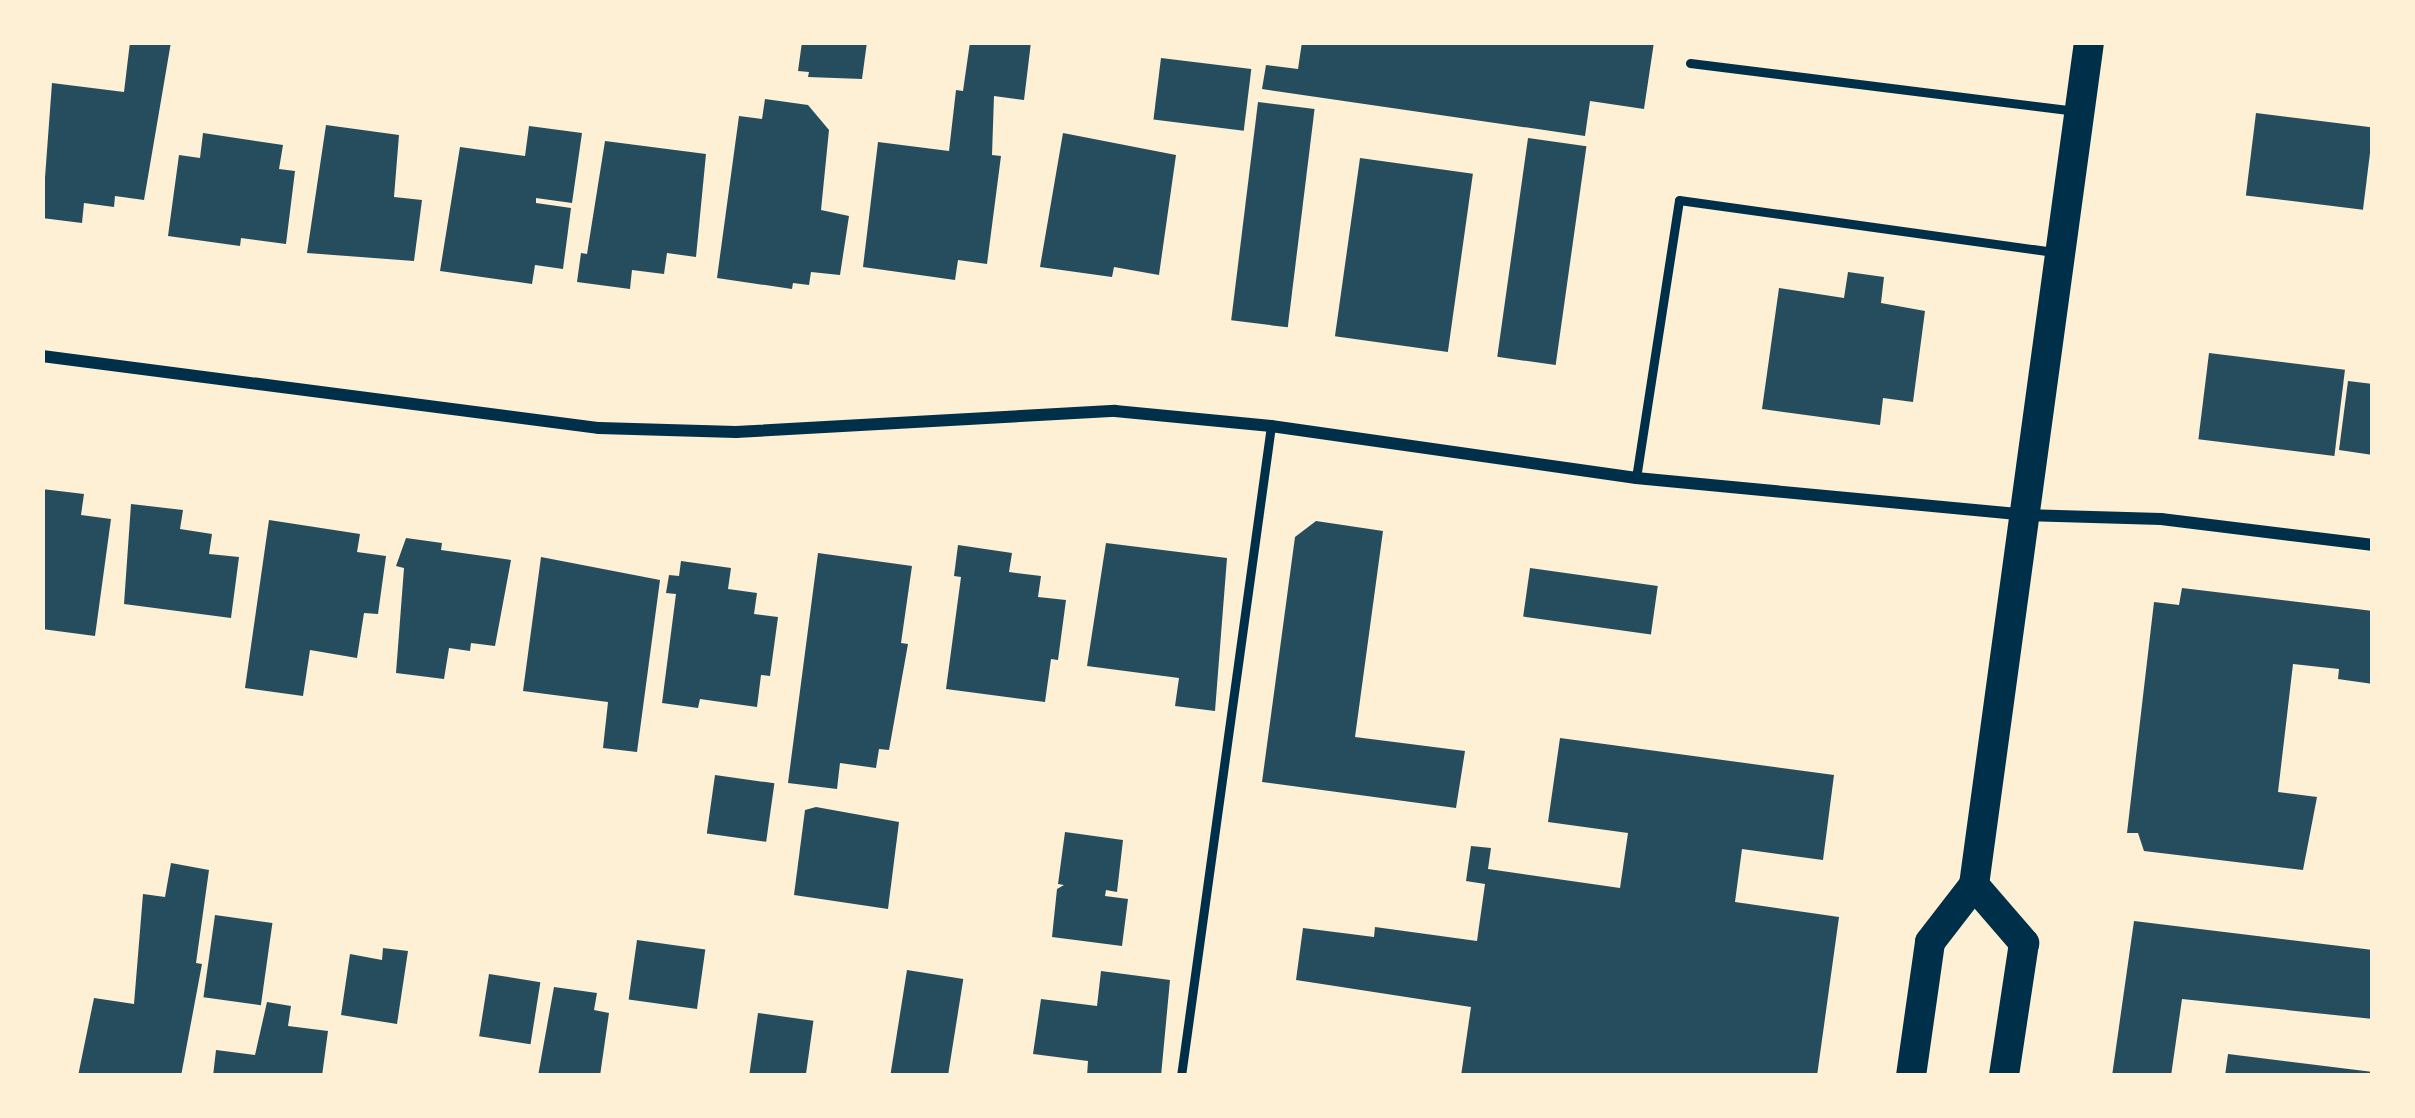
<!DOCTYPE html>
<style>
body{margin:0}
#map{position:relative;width:2415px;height:1118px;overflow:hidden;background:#fdf0d5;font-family:Literata,serif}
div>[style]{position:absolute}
.building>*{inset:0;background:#264d5e;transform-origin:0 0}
.service>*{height:9px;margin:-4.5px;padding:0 4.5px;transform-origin:4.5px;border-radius:4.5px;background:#003049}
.minor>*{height:12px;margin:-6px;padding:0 6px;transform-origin:6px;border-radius:6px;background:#003049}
.primary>*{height:30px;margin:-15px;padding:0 15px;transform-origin:15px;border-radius:15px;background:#003049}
span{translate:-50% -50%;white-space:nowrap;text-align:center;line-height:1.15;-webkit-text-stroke:12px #fdf0d5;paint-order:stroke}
.frame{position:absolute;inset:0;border:45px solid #fdf0d5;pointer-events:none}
</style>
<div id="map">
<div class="building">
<div style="clip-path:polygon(130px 42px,171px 42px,144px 200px,115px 196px,114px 207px,84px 203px,82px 223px,42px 218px,52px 83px,124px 92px)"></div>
<div style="clip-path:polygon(802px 42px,867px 42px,862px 79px,808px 77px,809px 72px,798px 71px)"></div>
<div style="clip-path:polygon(970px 42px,1031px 42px,1024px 100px,994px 96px,992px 155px,1001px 156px,987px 264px,958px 260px,955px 280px,863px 267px,878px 142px,949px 151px,956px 90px,963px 91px)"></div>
<div style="clip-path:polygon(1302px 42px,1654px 42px,1644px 109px,1590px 101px,1585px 136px,1262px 89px,1266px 65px,1298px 69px)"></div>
<div style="left:1161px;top:58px;width:91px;height:62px;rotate:7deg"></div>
<div style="clip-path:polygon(765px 99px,808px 105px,829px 130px,821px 210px,849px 216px,840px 275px,811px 272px,809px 285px,793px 283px,792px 289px,717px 278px,739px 116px,762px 119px)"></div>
<div style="left:1258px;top:102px;width:57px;height:220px;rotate:7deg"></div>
<div style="left:2256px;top:113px;width:118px;height:83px;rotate:7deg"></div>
<div style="clip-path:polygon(326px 125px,399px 135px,394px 197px,422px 200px,414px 261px,307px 253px)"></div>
<div style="clip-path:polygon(529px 126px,582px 133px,572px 203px,536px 198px,536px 203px,571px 208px,563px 269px,535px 265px,532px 284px,440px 271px,460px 147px,525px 156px)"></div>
<div style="clip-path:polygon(203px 133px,283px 145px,279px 169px,295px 171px,286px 244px,241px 238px,240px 246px,168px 236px,179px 155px,200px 158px)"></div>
<div style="clip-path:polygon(1063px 133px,1176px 155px,1159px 275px,1114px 267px,1112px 277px,1040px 267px)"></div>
<div style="left:1528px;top:138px;width:59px;height:221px;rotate:8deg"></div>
<div style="clip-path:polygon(605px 141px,706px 154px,696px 257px,667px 253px,664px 274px,632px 270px,630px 289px,577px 282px,581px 253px,587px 254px)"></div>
<div style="left:1360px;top:158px;width:114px;height:180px;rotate:8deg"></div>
<div style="clip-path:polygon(1848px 272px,1884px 277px,1881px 303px,1925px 311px,1913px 402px,1883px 398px,1880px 425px,1762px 409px,1779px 288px,1844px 298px)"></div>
<div style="left:2209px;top:353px;width:137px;height:87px;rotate:7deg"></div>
<div style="clip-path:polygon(2348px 381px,2373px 384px,2373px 455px,2339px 450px)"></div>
<div style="clip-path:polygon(42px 489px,84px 494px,81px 515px,111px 519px,95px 636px,42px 629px)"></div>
<div style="clip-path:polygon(131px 504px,183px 510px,180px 529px,212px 534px,209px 554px,239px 557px,231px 618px,124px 604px)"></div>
<div style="clip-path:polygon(269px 520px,360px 534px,357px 552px,386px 556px,378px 614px,364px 613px,357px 658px,310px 650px,303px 696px,245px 688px)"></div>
<div style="clip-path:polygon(1316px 521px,1383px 531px,1355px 737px,1465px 751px,1456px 808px,1262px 782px,1295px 537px)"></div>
<div style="clip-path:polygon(406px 538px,442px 543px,441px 550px,511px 560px,495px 646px,471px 643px,470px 651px,449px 648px,444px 679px,396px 673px,404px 568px,396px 566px)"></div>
<div style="clip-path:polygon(1106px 543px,1227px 558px,1215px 711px,1175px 706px,1179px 678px,1087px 666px)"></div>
<div style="clip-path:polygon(958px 545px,1012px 553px,1009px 572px,1041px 576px,1038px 597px,1066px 600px,1058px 660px,1051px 659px,1045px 702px,946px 689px,961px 577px,954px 576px)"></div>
<div style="clip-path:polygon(818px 553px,912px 566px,901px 643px,908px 644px,889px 750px,879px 749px,876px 768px,840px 763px,837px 789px,788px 783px)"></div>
<div style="clip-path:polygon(541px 557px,660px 580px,637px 752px,603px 748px,608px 702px,523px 691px)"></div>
<div style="clip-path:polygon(681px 561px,731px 568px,728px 589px,757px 593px,754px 614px,778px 617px,770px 676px,761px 675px,757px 707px,700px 699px,698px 708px,662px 703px,676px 594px,666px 593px,669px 575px,679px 576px)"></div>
<div style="left:1530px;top:568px;width:129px;height:49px;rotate:8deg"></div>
<div style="clip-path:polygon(2182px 588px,2373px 611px,2373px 684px,2338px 679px,2339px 669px,2293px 664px,2278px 792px,2317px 797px,2303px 870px,2144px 851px,2138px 833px,2127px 833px,2154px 602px,2179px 605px)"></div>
<div style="clip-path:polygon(1560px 738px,1834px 775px,1823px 860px,1742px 849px,1735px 902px,1839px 917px,1817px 1076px,1461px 1076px,1471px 1007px,1296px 980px,1303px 928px,1374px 937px,1375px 927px,1477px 941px,1485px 884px,1466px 881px,1471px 846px,1491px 848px,1488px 869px,1620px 888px,1628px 833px,1548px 822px)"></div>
<div style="left:715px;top:775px;width:60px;height:59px;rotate:8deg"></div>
<div style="clip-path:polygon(816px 807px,899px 822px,888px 909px,794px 895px,805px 810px)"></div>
<div style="clip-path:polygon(1065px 832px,1123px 840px,1117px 892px,1106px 890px,1105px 896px,1128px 899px,1122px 946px,1052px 937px,1057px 889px,1064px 885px,1058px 884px)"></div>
<div style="clip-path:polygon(171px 863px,209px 870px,196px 963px,202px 964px,181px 1076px,78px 1076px,94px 998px,134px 1004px,143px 894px,165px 897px)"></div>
<div style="left:215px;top:915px;width:58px;height:83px;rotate:8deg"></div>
<div style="clip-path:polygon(2134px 921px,2373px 950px,2373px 1019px,2182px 999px,2171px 1076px,2112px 1076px)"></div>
<div style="left:637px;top:940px;width:69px;height:60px;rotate:8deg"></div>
<div style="clip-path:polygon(383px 948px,408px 951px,397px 1024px,341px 1015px,350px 954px,382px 960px)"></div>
<div style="left:907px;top:970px;width:57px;height:108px;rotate:9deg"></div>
<div style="clip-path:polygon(1101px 971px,1170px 980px,1161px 1076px,1087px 1076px,1088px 1061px,1033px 1054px,1041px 999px,1097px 1006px)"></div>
<div style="left:489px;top:974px;width:52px;height:63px;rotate:9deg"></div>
<div style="clip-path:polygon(554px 987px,597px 993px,594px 1010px,609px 1013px,600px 1076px,538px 1076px)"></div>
<div style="clip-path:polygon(267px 1002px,291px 1006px,288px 1026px,328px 1031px,322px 1076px,213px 1076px,216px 1050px,255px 1055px)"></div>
<div style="left:758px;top:1013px;width:56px;height:61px;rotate:8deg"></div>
<div style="clip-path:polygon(2228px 1054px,2373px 1072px,2373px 1076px,2225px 1076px)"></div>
</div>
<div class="service">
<div style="left:1690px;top:63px;width:387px;rotate:7.1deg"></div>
<div style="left:1636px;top:478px;width:281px;rotate:-81.2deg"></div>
<div style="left:1679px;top:200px;width:380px;rotate:7.9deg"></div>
<div style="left:1181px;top:1076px;width:656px;rotate:-82.12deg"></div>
</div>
<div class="minor">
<div style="left:42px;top:356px;width:562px;rotate:7.37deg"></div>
<div style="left:599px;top:428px;width:137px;rotate:1.7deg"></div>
<div style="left:736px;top:432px;width:380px;rotate:-3.2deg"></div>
<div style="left:1115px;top:411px;width:157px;rotate:5.5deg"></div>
<div style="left:1271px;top:426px;width:369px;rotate:8.1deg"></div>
<div style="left:1636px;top:478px;width:391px;rotate:5.4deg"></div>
<div style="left:2025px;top:515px;width:136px;rotate:1.7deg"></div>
<div style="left:2161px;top:519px;width:214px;rotate:7deg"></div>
</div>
<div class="primary">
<div style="left:1974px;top:885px;width:77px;rotate:49.2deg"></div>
<div style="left:2024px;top:943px;width:134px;rotate:98.6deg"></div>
<div style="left:1911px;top:1076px;width:135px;rotate:-81.9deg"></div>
<div style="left:1930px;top:942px;width:72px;rotate:-52.3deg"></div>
<div style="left:1974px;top:885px;width:851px;rotate:-82.23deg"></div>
</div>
<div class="frame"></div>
</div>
